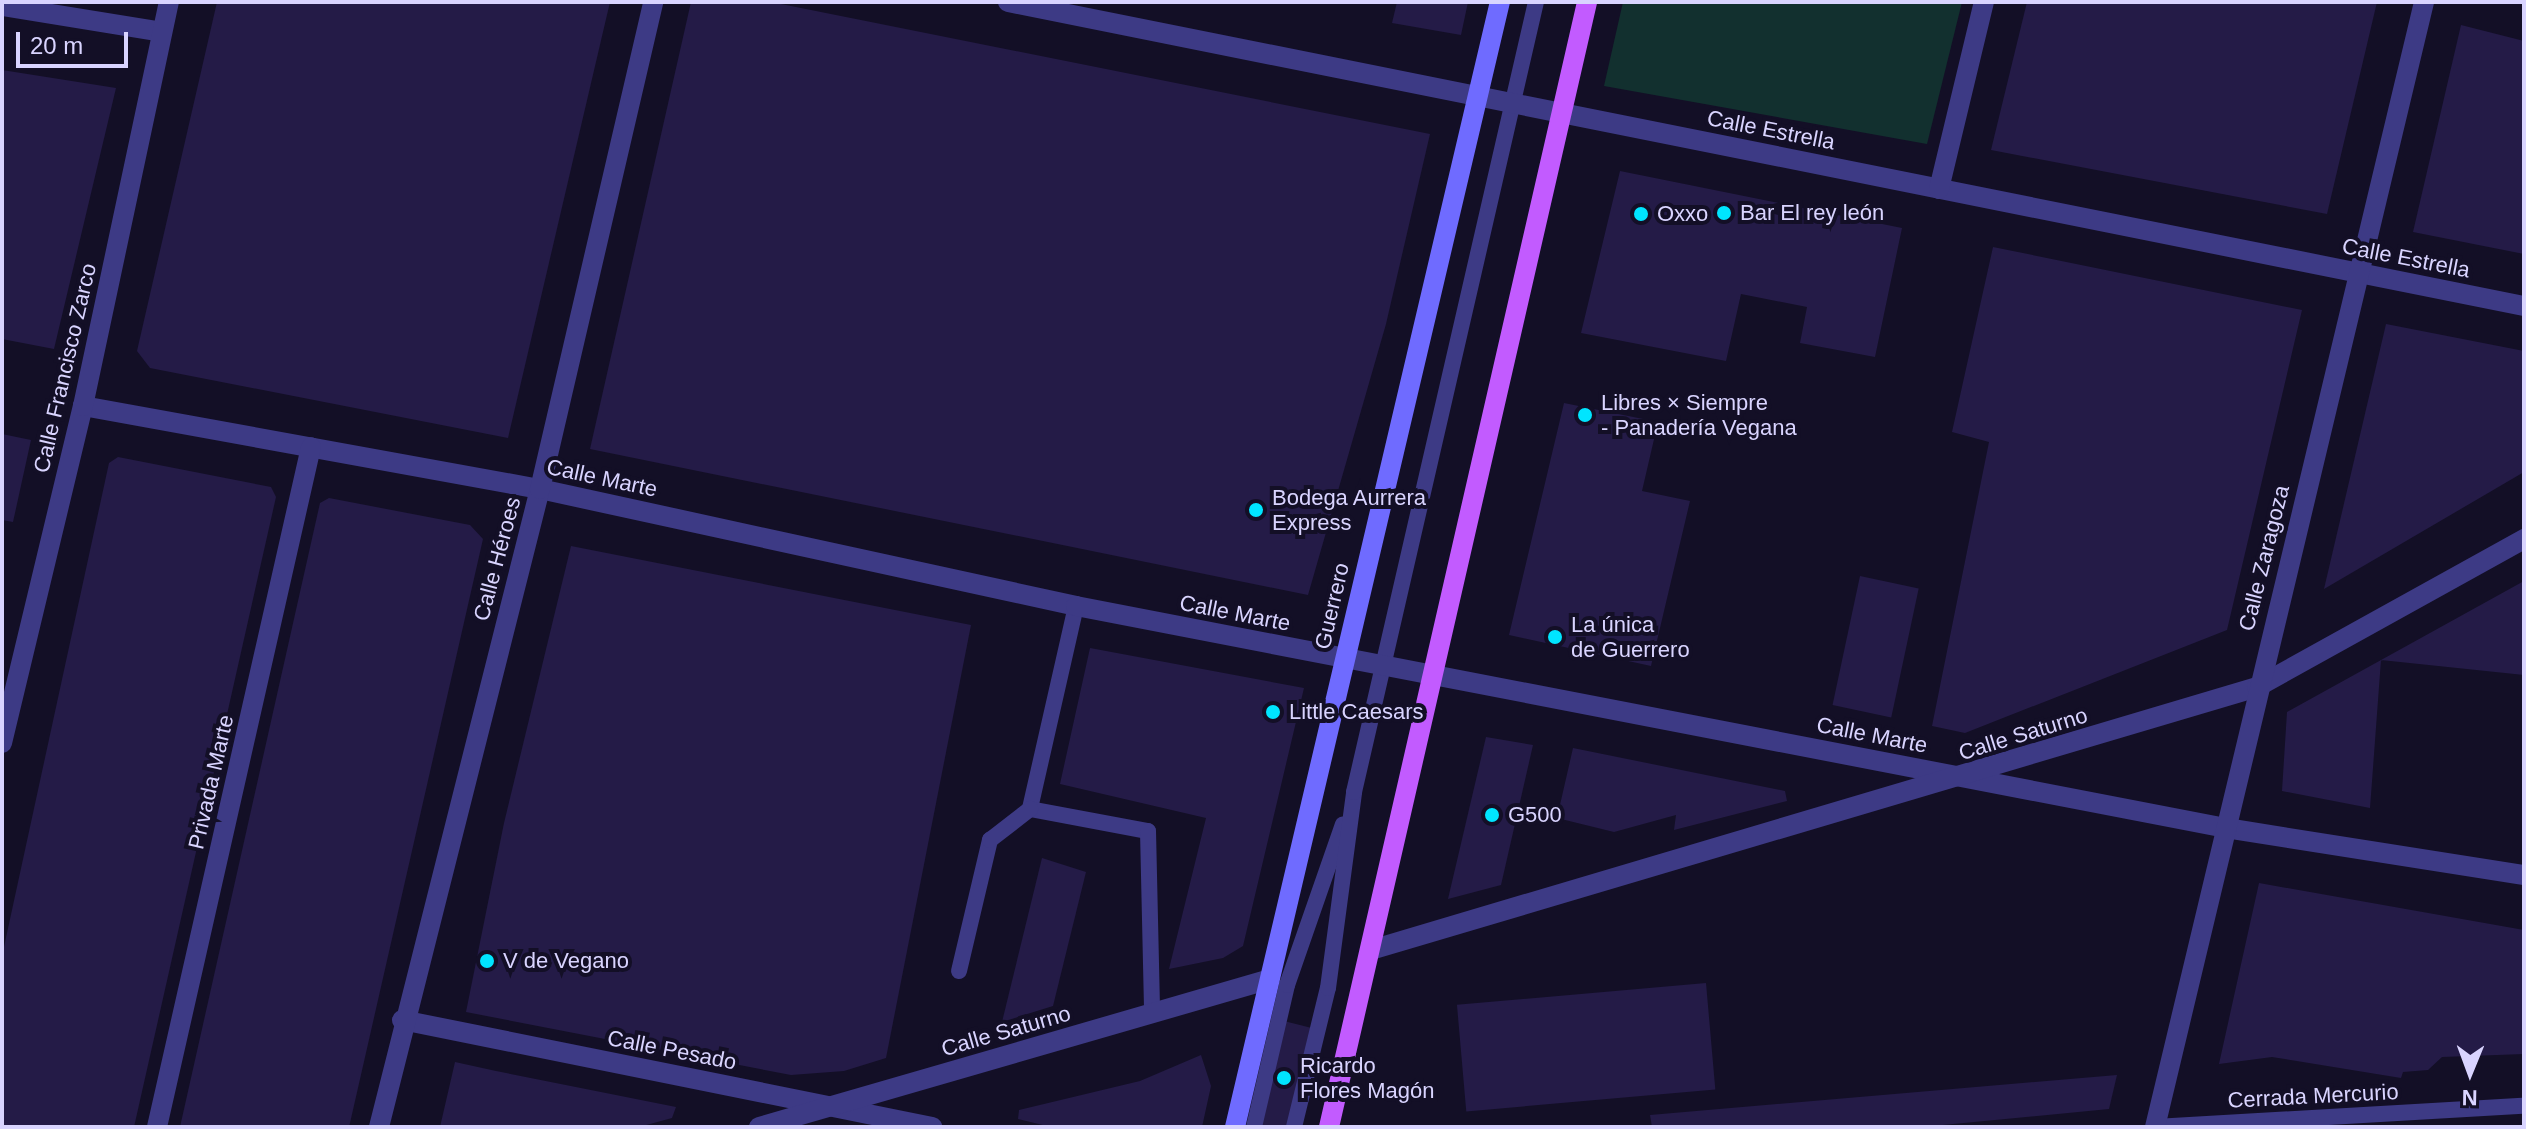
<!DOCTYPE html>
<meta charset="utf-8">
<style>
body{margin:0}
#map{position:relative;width:2526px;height:1129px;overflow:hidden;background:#130f26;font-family:Helvetica,sans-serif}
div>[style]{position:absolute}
.green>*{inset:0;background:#12302f}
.building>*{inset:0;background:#241b47;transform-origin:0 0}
.lane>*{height:16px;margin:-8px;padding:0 8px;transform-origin:8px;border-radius:8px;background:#3d3a85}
.street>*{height:20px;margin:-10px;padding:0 10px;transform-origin:10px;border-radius:10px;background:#3d3a85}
.secondary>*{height:20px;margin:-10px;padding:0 10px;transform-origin:10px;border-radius:10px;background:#6f6bff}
.primary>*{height:20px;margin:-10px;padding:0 10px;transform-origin:10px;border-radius:10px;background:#c25bff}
.dots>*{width:22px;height:22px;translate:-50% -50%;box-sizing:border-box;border:4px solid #130f26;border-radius:50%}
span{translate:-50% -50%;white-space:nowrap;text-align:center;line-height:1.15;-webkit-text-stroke:8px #130f26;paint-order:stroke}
.street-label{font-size:22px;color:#d9d4ff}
.poi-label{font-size:22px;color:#d9d4ff}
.left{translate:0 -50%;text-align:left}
.frame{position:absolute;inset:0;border:4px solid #d9d4ff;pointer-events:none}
.north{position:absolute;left:2430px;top:1033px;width:80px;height:80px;-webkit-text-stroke:6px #130f26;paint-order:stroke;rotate:181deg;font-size:22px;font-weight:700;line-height:32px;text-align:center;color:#d9d4ff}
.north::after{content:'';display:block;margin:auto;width:28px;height:36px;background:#d9d4ff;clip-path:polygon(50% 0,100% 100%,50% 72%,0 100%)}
.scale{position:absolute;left:16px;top:32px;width:112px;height:36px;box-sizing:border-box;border:4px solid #d9d4ff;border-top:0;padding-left:10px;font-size:24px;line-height:28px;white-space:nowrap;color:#d9d4ff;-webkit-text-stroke:6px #130f26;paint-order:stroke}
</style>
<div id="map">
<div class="green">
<div style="clip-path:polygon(1623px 2px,1962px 2px,1927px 144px,1604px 86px)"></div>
</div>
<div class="building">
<div style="clip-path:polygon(217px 2px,610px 2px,508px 438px,150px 368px,137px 351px)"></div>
<div style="clip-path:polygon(691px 2px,771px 2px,1430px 134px,1386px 324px,1308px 595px,590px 449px)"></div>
<div style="clip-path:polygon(1397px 2px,1468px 2px,1461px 35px,1392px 23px)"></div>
<div style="clip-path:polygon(2027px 2px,2377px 2px,2327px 214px,1991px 150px)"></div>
<div style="clip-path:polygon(2461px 25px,2524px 41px,2524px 254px,2413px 232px)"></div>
<div style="clip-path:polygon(2px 70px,116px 88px,54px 349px,2px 339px)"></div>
<div style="clip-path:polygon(1620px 171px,1902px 228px,1875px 357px,1800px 343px,1807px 307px,1741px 294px,1726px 361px,1581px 333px)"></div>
<div style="clip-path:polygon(1993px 247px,2302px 310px,2227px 630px,1965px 733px,1932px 726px,1989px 442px,1952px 432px)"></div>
<div style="clip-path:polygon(2386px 324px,2524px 351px,2524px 472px,2324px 589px)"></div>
<div style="clip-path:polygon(1564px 403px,1658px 422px,1642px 491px,1690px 501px,1651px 666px,1509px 635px)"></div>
<div style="clip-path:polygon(2px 434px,31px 440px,13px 522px,2px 520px)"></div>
<div style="clip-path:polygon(118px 457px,271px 487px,276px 497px,134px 1127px,2px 1127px,2px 956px,109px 463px)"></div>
<div style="clip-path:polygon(329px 498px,470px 525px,483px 539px,350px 1123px,349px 1127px,180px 1127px,320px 503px)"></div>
<div style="clip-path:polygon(571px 546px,971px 625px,886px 1058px,844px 1071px,791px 1075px,466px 1012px,504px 823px)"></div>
<div style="left:1860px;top:576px;width:60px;height:132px;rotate:12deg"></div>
<div style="clip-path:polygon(2524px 581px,2524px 675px,2381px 660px,2370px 808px,2282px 791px,2287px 712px)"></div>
<div style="clip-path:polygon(1090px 648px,1304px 688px,1243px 946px,1223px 958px,1169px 969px,1206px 818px,1060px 784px)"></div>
<div style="clip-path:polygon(1486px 737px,1533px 745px,1501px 885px,1448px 899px)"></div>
<div style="clip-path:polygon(1573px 748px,1785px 791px,1787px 801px,1674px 830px,1676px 815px,1614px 832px,1557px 818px)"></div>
<div style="clip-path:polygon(1042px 858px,1086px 872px,1053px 1006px,1002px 1022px)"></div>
<div style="clip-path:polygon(2259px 883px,2524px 930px,2524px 1054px,2442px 1057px,2428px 1070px,2403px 1072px,2401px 1078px,2272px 1057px,2219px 1064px)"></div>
<div style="left:1706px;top:983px;width:107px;height:250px;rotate:85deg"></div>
<div style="left:1276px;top:1019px;width:42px;height:111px;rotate:14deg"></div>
<div style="clip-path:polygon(1201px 1055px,1211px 1086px,1202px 1127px,1051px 1127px,1018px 1119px,1019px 1110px,1140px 1081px)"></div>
<div style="clip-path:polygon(455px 1062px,496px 1071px,676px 1107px,672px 1118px,639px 1127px,440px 1127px)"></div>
<div style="clip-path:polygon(2117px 1075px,2109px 1109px,1922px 1127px,1652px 1127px,1650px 1115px)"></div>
</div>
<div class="lane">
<div style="left:1076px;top:606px;width:208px;rotate:102.8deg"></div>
<div style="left:1030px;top:809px;width:120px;rotate:10.6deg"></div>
<div style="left:1148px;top:831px;width:183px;rotate:88.7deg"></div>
<div style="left:959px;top:971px;width:135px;rotate:-76.7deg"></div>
<div style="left:990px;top:840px;width:51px;rotate:-37.8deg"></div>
<div style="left:1254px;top:1127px;width:146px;rotate:-76.9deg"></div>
<div style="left:1287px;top:985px;width:170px;rotate:-70.8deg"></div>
<div style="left:1294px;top:1127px;width:143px;rotate:-76.3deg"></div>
<div style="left:1328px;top:988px;width:198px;rotate:-82.4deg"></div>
<div style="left:1354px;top:792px;width:811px;rotate:-77.03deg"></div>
<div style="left:2155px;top:1127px;width:368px;rotate:-3.3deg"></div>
</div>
<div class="street">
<div style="left:1008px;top:2px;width:1546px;rotate:11.34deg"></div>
<div style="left:2px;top:6px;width:162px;rotate:9.2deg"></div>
<div style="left:1939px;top:189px;width:192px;rotate:-76.5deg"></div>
<div style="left:83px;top:406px;width:464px;rotate:10.3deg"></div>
<div style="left:540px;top:489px;width:549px;rotate:12.31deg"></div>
<div style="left:1076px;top:606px;width:1171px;rotate:10.93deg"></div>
<div style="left:2226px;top:828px;width:302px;rotate:9deg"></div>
<div style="left:2px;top:743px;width:347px;rotate:-76.5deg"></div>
<div style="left:83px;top:406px;width:413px;rotate:-78deg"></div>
<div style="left:1371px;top:950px;width:924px;rotate:-16.53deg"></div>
<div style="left:2257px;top:687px;width:305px;rotate:-29deg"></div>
<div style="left:402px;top:1020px;width:541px;rotate:11.41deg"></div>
<div style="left:157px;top:1127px;width:697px;rotate:-77.24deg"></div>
<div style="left:379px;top:1127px;width:658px;rotate:-75.84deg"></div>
<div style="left:540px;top:489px;width:500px;rotate:-76.9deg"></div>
<div style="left:759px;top:1127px;width:529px;rotate:-16.14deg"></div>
<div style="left:2155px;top:1127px;width:1157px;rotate:-76.55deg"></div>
</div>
<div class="secondary">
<div style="left:1235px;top:1127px;width:1156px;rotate:-76.75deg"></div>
</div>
<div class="primary">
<div style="left:1329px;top:1127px;width:1154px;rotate:-77.08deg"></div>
</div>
<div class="dots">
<div style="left:1724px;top:213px;background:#00e5ff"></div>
<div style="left:1641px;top:214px;background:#00e5ff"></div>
<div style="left:1585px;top:415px;background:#00e5ff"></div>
<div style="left:1256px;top:510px;background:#00e5ff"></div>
<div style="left:1555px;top:637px;background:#00e5ff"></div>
<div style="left:1273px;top:712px;background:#00e5ff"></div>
<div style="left:1492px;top:815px;background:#00e5ff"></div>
<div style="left:487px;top:961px;background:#00e5ff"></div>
<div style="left:1284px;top:1078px;background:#00e5ff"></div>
</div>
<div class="street-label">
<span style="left:1771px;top:130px;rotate:11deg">Calle Estrella</span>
<span style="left:2406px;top:258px;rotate:11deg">Calle Estrella</span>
<span style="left:65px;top:368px;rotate:-77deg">Calle Francisco Zarco</span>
<span style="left:602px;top:478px;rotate:12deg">Calle Marte</span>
<span style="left:2264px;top:558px;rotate:-76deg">Calle Zaragoza</span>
<span style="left:497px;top:559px;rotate:-75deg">Calle Héroes</span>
<span style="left:1332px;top:606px;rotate:-77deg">Guerrero</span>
<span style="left:1235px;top:613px;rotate:11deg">Calle Marte</span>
<span style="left:2023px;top:734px;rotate:-17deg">Calle Saturno</span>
<span style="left:1872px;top:735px;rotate:11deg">Calle Marte</span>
<span style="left:211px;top:782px;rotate:-77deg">Privada Marte</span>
<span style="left:1006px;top:1031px;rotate:-16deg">Calle Saturno</span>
<span style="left:672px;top:1050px;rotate:11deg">Calle Pesado</span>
<span style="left:2313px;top:1096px;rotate:-3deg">Cerrada Mercurio</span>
</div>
<div class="poi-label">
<span class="left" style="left:1740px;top:213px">Bar El rey león</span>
<span class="left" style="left:1657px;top:214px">Oxxo</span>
<span class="left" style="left:1601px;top:415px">Libres × Siempre<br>- Panadería Vegana</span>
<span class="left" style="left:1272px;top:510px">Bodega Aurrera<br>Express</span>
<span class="left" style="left:1571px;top:637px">La única<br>de Guerrero</span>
<span class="left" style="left:1289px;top:712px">Little Caesars</span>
<span class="left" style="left:1508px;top:815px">G500</span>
<span class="left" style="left:503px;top:961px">V de Vegano</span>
<span class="left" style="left:1300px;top:1078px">Ricardo<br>Flores Magón</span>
</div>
<div class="frame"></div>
<div class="north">N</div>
<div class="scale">20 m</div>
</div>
